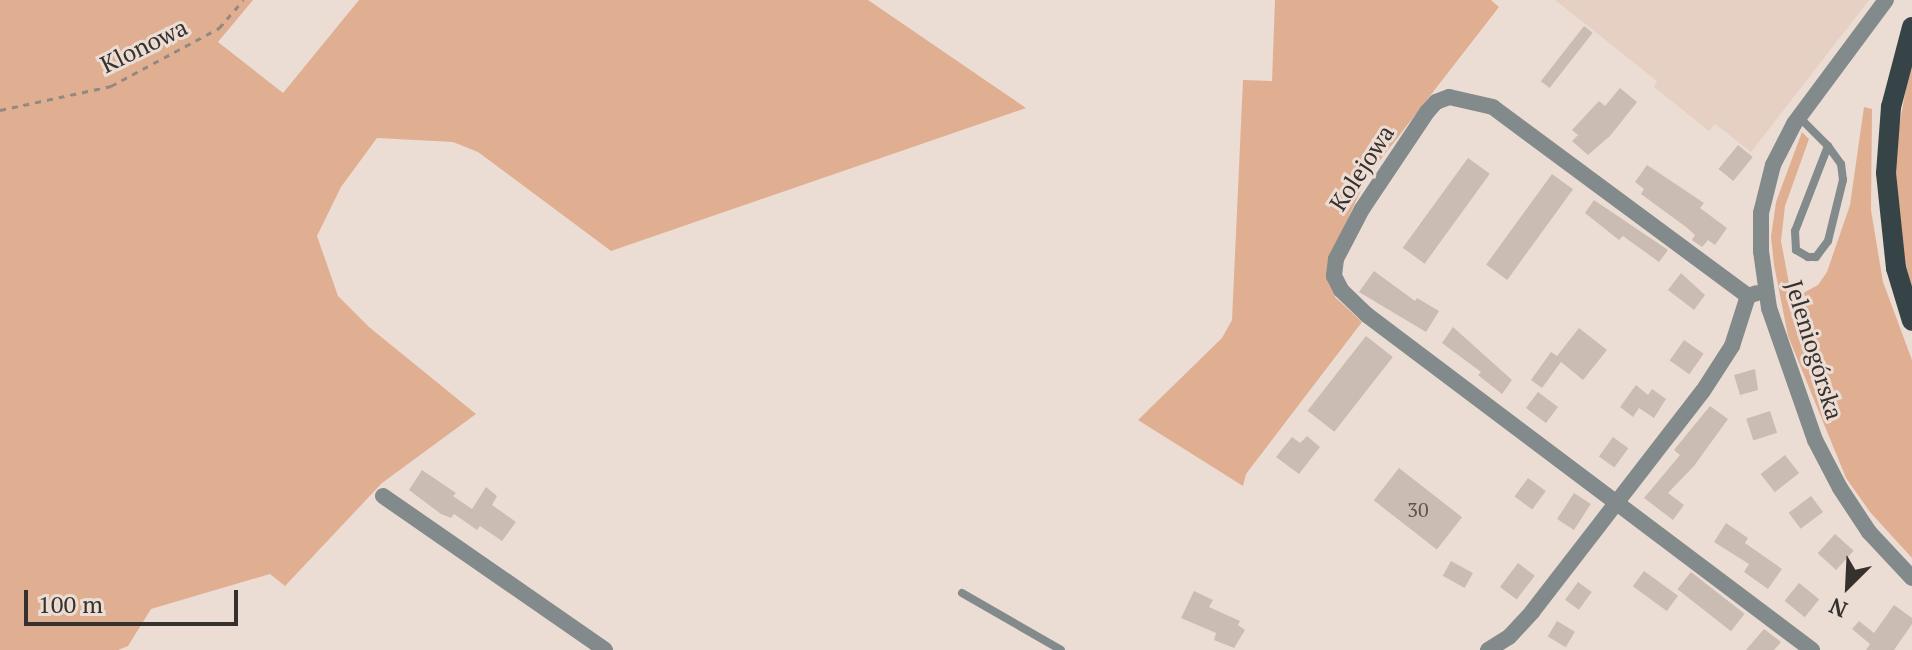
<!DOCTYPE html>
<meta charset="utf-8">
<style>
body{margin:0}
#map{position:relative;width:1912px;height:650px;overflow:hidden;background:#ecddd4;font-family:"PT Serif",serif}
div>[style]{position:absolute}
.built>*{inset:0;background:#e5d0c3}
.green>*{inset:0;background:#e0af92}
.building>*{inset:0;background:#cabbb3;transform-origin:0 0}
.path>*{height:3px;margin-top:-1.5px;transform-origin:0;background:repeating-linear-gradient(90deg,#938882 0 6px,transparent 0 12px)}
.lane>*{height:8px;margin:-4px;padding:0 4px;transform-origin:4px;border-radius:4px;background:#828a8b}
.street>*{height:16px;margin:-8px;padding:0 8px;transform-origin:8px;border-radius:8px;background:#828a8b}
.primary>*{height:20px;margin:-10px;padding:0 10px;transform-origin:10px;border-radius:10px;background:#374447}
span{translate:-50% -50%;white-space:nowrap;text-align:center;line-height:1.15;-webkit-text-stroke:6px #ecddd4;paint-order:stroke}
.number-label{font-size:20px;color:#5c544f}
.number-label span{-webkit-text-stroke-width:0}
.street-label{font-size:24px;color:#37312e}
.north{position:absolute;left:1808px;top:546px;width:80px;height:80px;-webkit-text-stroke:6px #ecddd4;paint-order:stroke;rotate:204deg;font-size:22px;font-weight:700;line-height:32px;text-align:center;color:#37312e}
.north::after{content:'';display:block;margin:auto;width:28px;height:36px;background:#37312e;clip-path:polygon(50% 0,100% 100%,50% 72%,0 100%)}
.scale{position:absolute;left:24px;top:590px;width:214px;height:36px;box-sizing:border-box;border:4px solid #37312e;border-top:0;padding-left:10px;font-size:24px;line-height:28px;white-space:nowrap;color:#37312e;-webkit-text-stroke:6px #ecddd4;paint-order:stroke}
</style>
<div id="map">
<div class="built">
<div style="clip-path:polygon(1555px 0,1869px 0,1751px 152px,1715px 124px,1709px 131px,1654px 87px,1657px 81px)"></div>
</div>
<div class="green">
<div style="clip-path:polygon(0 0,253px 0,218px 42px,283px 93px,359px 0,868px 0,1026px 108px,611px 251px,478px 152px,453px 142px,377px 138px,341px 187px,317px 236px,338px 296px,369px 327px,476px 414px,382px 483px,285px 586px,270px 574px,151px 609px,128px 646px,118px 650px,0 650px)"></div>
<div style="clip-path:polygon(1275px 0,1491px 0,1499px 7px,1367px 177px,1333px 251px,1335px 297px,1362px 322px,1246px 474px,1243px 486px,1138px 420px,1222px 338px,1232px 320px,1243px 80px,1272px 81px)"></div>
<div style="clip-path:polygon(1912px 54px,1912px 290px,1901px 245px,1896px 199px,1896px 144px)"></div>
<div style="clip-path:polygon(1864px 107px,1872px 109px,1871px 210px,1883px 282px,1912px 360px,1912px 558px,1870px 512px,1846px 478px,1788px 336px,1774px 265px,1771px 237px,1776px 202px,1802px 132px,1809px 139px,1785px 206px,1781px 241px,1792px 299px,1818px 285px,1827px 272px,1850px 205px)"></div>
</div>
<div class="building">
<div style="left:1584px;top:26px;width:11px;height:70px;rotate:38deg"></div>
<div style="clip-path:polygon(1620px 88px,1637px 102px,1610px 136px,1588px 155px,1572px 141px,1578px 135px,1572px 130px,1599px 101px,1605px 106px)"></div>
<div style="left:1738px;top:145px;width:19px;height:31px;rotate:39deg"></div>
<div style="left:1468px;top:158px;width:27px;height:111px;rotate:36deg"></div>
<div style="clip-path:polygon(1647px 165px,1704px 203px,1700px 208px,1727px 228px,1715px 245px,1708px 240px,1702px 247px,1692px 240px,1695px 235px,1686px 227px,1641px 194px,1644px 189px,1635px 182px)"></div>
<div style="left:1552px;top:174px;width:26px;height:112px;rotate:36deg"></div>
<div style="clip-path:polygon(1594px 200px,1668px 250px,1659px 262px,1623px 236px,1619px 240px,1585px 213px)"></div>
<div style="clip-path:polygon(1374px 271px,1415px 301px,1417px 298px,1439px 311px,1426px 332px,1359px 292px)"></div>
<div style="clip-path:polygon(1681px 273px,1705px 295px,1694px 310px,1668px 290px)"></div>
<div style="clip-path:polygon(1453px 327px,1512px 380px,1502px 394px,1478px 375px,1481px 372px,1442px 343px)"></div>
<div style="clip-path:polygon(1579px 328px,1607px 350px,1583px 380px,1561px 362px,1542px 388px,1531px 380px,1551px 352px,1557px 356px)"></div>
<div style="left:1366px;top:336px;width:34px;height:95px;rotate:38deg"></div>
<div style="left:1684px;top:340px;width:24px;height:25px;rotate:35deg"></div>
<div style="clip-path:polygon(1755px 369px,1758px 390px,1740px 395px,1734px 375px)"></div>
<div style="clip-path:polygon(1636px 385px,1648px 395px,1652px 389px,1666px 399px,1654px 418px,1639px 408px,1633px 417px,1620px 407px)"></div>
<div style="left:1538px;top:392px;width:25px;height:20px;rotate:37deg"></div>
<div style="clip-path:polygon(1710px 406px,1728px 419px,1694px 466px,1668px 493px,1684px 505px,1673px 520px,1644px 498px,1680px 455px,1674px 450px)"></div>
<div style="left:1770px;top:411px;width:23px;height:25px;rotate:72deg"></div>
<div style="clip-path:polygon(1307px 436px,1320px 447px,1299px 474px,1276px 457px,1292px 437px,1300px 443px)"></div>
<div style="left:1613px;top:437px;width:19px;height:24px;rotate:36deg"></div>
<div style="left:1785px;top:455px;width:23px;height:31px;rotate:52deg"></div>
<div style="left:1399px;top:468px;width:80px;height:41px;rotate:38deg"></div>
<div style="clip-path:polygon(422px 470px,456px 493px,453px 496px,472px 509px,486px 487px,497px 496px,492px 505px,516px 522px,502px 541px,480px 526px,477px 530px,454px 514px,451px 518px,441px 514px,409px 490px)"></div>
<div style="left:1528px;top:478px;width:22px;height:23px;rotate:36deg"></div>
<div style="left:1574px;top:493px;width:20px;height:31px;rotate:33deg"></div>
<div style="left:1811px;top:496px;width:20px;height:28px;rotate:53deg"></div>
<div style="clip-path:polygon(1726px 523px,1748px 538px,1745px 543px,1782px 569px,1768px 589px,1744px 572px,1749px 564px,1714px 542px)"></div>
<div style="left:1835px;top:534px;width:25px;height:26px;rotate:42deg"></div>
<div style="left:1451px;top:561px;width:25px;height:17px;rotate:29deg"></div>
<div style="left:1518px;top:563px;width:21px;height:30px;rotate:37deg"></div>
<div style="left:1644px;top:571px;width:42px;height:19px;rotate:36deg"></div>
<div style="left:1691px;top:572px;width:68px;height:22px;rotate:38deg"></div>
<div style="left:1578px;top:582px;width:17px;height:22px;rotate:36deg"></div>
<div style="left:1799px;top:583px;width:26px;height:23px;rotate:39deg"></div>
<div style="clip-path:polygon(1194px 591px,1213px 600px,1209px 607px,1240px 621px,1238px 625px,1245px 630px,1234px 648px,1214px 640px,1216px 633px,1181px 618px)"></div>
<div style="clip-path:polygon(1894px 605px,1912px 618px,1912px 624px,1894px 650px,1866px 650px,1870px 644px,1852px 629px,1859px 621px,1874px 633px)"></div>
<div style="left:1557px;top:621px;width:21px;height:18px;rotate:31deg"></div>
<div style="clip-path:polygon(1764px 629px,1781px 642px,1774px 650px,1746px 650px)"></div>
</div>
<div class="path">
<div style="left:0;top:110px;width:114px;rotate:-12.2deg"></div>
<div style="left:111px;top:86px;width:123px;rotate:-28.2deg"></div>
<div style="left:219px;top:28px;width:37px;rotate:-49deg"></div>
</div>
<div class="lane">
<div style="left:1799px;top:117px;width:41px;rotate:45deg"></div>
<div style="left:1828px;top:146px;width:91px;rotate:111.2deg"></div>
<div style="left:1795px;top:231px;width:19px;rotate:87deg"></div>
<div style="left:1796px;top:250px;width:14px;rotate:30deg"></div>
<div style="left:1808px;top:257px;width:8px"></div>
<div style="left:1816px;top:257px;width:20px;rotate:-53deg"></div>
<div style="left:1828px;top:241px;width:63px;rotate:-76.2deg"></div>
<div style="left:1843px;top:180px;width:16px;rotate:-97deg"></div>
<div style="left:1841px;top:164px;width:22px;rotate:-126deg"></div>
<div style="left:962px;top:593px;width:114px;rotate:29.9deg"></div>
</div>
<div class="street">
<div style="left:1886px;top:0;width:154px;rotate:126.6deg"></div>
<div style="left:1794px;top:124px;width:46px;rotate:117.1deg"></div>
<div style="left:1773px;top:165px;width:49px;rotate:104deg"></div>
<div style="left:1761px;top:213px;width:38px;rotate:90deg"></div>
<div style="left:1761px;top:251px;width:58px;rotate:82deg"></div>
<div style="left:1769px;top:308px;width:140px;rotate:70.8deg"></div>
<div style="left:1815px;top:440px;width:54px;rotate:62.5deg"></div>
<div style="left:1840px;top:488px;width:53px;rotate:56.6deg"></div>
<div style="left:1869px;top:532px;width:63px;rotate:46.9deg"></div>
<div style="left:1748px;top:296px;width:317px;rotate:-143.5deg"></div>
<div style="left:1493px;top:107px;width:45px;rotate:-167.2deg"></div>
<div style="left:1449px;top:97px;width:14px;rotate:159deg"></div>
<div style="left:1436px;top:102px;width:13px;rotate:132deg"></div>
<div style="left:1427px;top:112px;width:117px;rotate:123.8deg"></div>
<div style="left:1362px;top:209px;width:56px;rotate:117.5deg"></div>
<div style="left:1336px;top:259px;width:17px;rotate:97deg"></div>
<div style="left:1334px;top:276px;width:16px;rotate:63deg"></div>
<div style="left:1341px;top:290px;width:36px;rotate:44deg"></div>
<div style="left:1367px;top:315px;width:557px;rotate:36.97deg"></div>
<div style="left:383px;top:496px;width:270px;rotate:34.7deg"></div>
<div style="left:1488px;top:650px;width:25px;rotate:-32deg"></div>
<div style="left:1509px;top:637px;width:34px;rotate:-47deg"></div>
<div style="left:1532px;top:612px;width:279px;rotate:-52.3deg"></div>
<div style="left:1703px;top:391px;width:54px;rotate:-57.2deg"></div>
<div style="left:1732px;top:346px;width:52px;rotate:-72.3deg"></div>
<div style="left:1748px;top:296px;width:9px;rotate:-18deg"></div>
</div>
<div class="primary">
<div style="left:1912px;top:27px;width:83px;rotate:104.7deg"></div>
<div style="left:1891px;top:107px;width:66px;rotate:94.3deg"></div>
<div style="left:1886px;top:173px;width:96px;rotate:84deg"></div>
<div style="left:1896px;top:268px;width:55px;rotate:73.2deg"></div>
</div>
<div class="number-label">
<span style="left:1418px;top:509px">30</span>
</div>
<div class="street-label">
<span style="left:144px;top:46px;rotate:-26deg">Klonowa</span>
<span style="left:1362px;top:168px;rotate:-57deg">Kolejowa</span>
<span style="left:1814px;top:350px;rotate:73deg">Jeleniogórska</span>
</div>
<div class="north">N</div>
<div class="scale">100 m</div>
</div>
